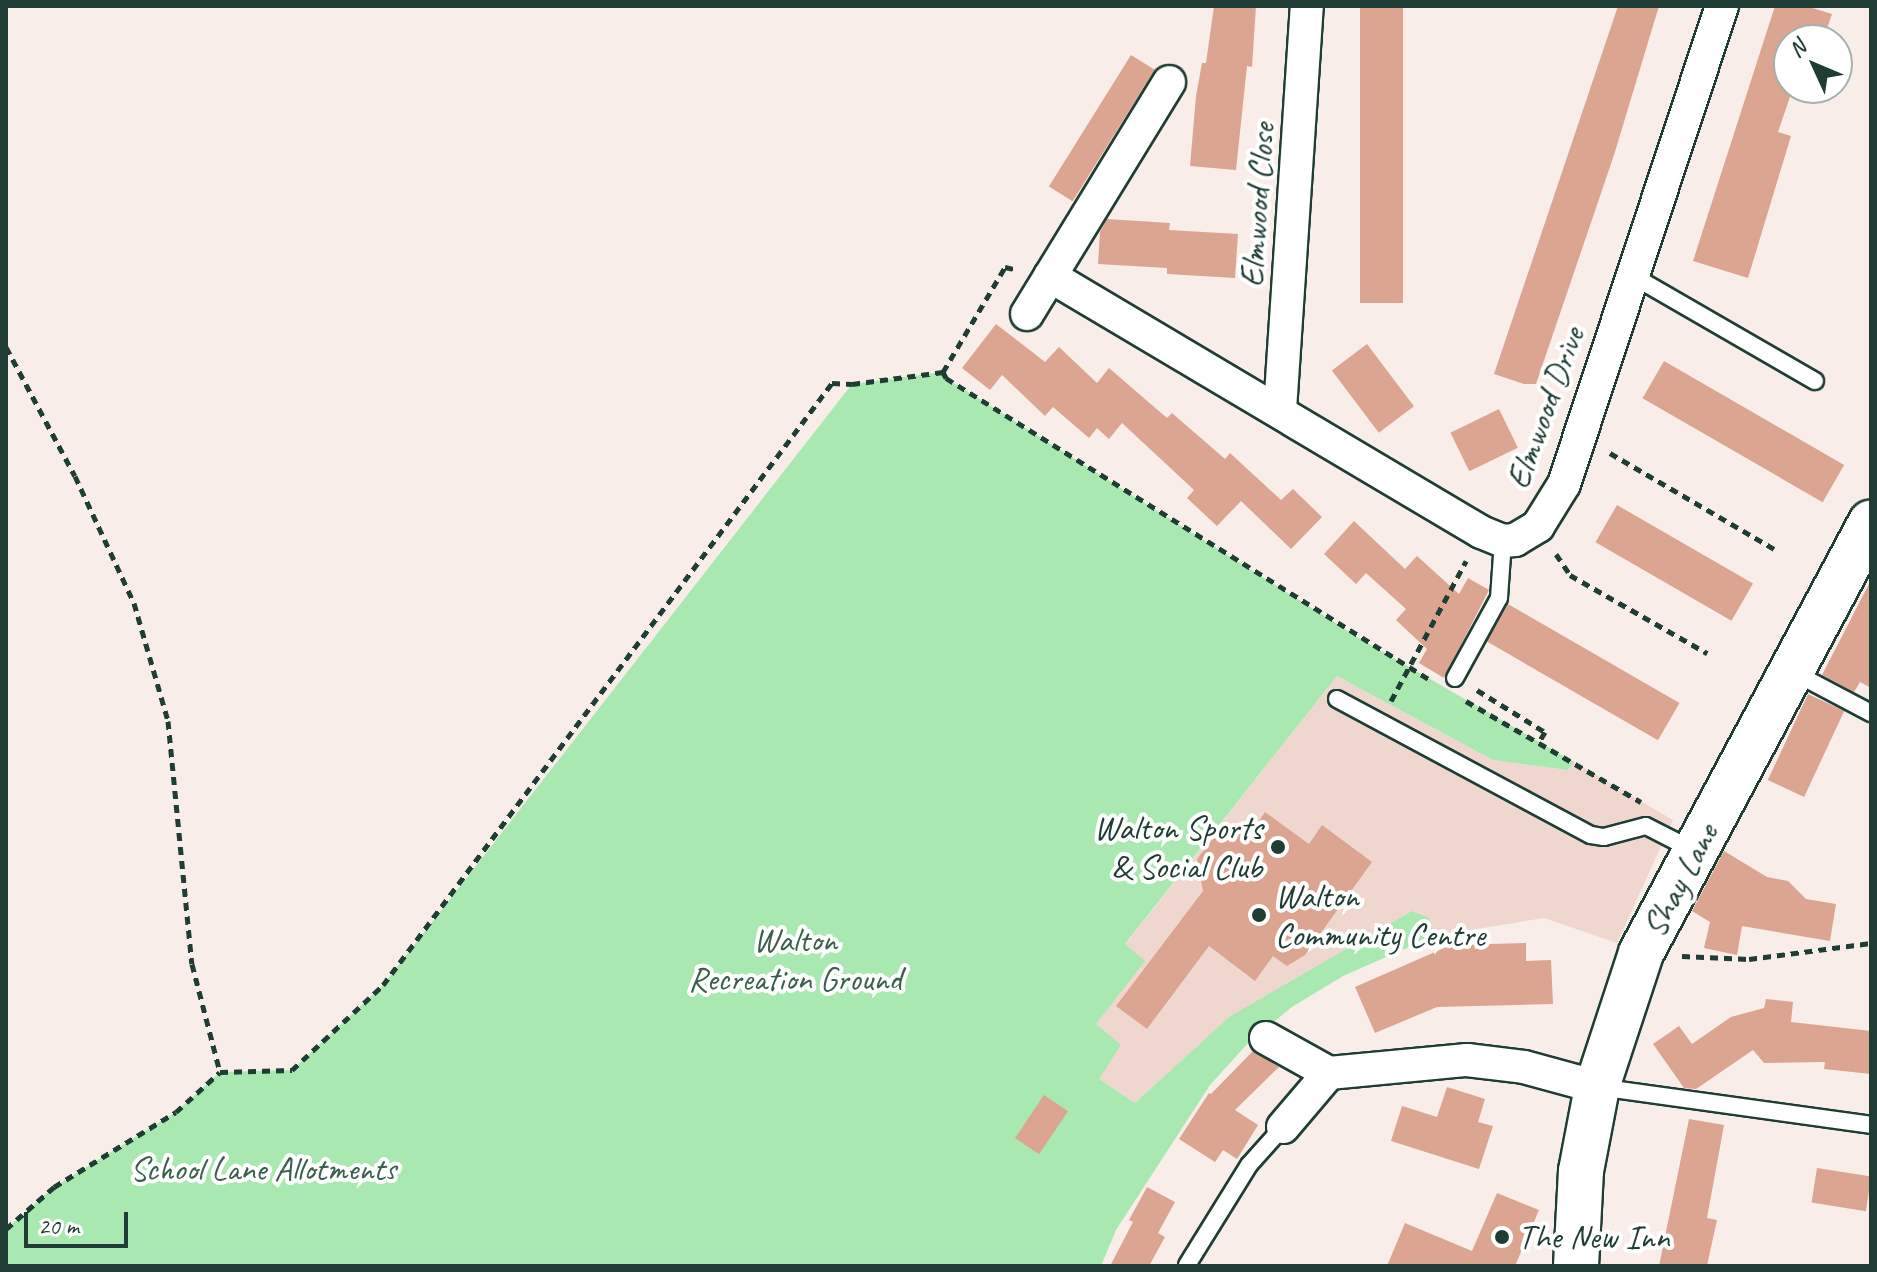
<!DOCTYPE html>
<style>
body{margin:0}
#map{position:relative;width:1877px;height:1272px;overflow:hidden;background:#f8ede9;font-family:Caveat,sans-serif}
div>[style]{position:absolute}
.built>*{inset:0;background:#efd7cf}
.green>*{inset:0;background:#a9e8b1}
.building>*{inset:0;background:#dba592;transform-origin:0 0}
.path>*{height:5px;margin-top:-2.5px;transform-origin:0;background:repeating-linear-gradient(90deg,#1f3d34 0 8px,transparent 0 14px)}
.roads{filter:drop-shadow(2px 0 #1f3d34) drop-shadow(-2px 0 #1f3d34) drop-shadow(0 2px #1f3d34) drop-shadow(0 -2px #1f3d34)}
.service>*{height:16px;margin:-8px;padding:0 8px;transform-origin:8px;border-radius:8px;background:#fff}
.minor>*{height:32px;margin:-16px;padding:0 16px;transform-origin:16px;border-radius:16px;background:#fff}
.secondary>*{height:44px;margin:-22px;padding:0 22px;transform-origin:22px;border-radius:22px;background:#fff}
.dots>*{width:22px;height:22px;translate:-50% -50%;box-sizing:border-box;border:4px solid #fff;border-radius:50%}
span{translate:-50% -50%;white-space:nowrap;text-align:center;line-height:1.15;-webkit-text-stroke:8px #fff;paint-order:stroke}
.street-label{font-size:34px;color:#1f3d34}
.poi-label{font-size:34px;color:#1f3d34}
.right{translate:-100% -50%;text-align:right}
.left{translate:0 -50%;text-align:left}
.park-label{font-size:34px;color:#3b5f4d}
.frame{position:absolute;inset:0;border:8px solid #1f3d34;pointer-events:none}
.north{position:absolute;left:1773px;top:24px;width:80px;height:80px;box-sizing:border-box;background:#fff;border:2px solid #a5b1ae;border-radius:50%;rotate:314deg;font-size:22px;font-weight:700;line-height:32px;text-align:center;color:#1f3d34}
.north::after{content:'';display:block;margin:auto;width:28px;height:36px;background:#1f3d34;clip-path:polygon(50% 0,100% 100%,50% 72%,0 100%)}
.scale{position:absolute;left:24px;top:1212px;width:104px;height:36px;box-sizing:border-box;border:4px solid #1f3d34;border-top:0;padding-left:10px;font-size:24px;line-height:28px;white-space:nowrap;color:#1f3d34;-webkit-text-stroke:6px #fff;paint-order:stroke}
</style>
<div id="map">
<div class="built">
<div style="clip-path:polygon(1337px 676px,1493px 760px,1568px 770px,1574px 762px,1673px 820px,1617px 943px,1544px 918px,1434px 936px,1429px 918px,1229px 1017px,1135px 1103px,1099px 1079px,1096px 1024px,1144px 961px,1125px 945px)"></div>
</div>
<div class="green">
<div style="clip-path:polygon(943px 372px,946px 378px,1364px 641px,1574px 762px,1568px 770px,1493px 760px,1337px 676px,1125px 944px,1145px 961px,1096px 1024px,1121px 1045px,1099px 1079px,1135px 1103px,1229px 1017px,1412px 911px,1429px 918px,1434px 936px,1343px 976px,1292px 1007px,1249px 1042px,1210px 1085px,1116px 1230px,1101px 1266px,6px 1266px,6px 1229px,54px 1187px,176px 1112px,220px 1072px,292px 1070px,383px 985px,852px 384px)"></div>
</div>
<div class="building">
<div style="clip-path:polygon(1214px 6px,1256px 6px,1252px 67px,1247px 66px,1236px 170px,1190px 166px,1196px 96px,1202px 63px,1206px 63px)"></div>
<div style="left:1360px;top:6px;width:43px;height:297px"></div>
<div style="clip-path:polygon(1618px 6px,1659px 6px,1614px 155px,1536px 384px,1524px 384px,1494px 374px)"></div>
<div style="clip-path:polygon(1775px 6px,1806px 6px,1832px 14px,1823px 40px,1789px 40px,1789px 88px,1793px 88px,1778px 132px,1791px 136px,1748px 278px,1693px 261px)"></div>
<div style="left:1131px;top:55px;width:28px;height:155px;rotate:32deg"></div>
<div style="clip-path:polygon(1107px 219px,1170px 223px,1169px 230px,1238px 234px,1235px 278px,1167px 274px,1167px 268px,1098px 264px,1100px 232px)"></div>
<div style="clip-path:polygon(996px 324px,1045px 362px,1059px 347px,1097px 383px,1109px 368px,1167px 418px,1172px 413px,1225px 459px,1230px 453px,1281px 500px,1293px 489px,1322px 517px,1291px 549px,1241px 501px,1217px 526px,1187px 498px,1194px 490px,1122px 423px,1109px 439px,1097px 428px,1089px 438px,1053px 407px,1045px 416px,1002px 375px,990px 390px,962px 368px)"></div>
<div style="left:1367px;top:344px;width:78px;height:44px;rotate:53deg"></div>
<div style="left:1664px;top:361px;width:208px;height:43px;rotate:30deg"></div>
<div style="left:1499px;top:409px;width:43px;height:54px;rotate:64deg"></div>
<div style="left:1617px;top:505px;width:157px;height:43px;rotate:30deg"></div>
<div style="clip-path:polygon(1354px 521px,1405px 569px,1417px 556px,1459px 594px,1468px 578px,1489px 590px,1444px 678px,1419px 663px,1427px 649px,1396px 620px,1406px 609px,1366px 573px,1356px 584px,1324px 554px)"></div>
<div style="clip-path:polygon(1871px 580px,1871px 688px,1860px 682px,1854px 692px,1822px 675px)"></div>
<div style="left:1508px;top:604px;width:198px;height:43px;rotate:30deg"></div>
<div style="left:1808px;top:694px;width:40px;height:95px;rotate:25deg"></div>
<div style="clip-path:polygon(1265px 812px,1309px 844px,1322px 825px,1372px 862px,1305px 955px,1287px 966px,1273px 956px,1255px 981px,1209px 946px,1147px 1029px,1116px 1006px,1203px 891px,1197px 859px,1216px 835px,1250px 834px)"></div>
<div style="clip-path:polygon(1724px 851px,1767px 877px,1788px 881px,1806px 899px,1836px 904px,1830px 941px,1742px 926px,1737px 955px,1704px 948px,1710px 922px,1692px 911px)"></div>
<div style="clip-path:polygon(1526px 943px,1526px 961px,1551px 960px,1553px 1004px,1437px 1007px,1375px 1033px,1355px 987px,1451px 945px)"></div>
<div style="clip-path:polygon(1766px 999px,1793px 1002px,1791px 1022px,1871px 1031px,1871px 1074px,1824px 1069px,1825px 1062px,1764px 1063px,1753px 1050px,1696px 1089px,1684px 1088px,1653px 1044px,1679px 1026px,1692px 1044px,1731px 1017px,1764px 1008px)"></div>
<div style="clip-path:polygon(1253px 1051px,1279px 1067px,1235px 1110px,1258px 1125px,1237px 1159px,1223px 1150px,1215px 1162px,1179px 1139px,1209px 1093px,1211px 1094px)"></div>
<div style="clip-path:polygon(1447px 1087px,1485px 1099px,1478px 1122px,1493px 1126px,1479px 1169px,1391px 1141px,1402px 1106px,1437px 1117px)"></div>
<div style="left:1044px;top:1095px;width:29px;height:52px;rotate:34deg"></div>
<div style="clip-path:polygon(1689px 1119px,1724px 1125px,1707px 1218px,1717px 1220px,1710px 1252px,1707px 1266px,1659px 1266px)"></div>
<div style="left:1817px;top:1168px;width:55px;height:35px;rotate:9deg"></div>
<div style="clip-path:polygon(1147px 1187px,1175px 1202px,1158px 1233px,1165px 1237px,1149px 1266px,1110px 1266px,1133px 1222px,1129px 1220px)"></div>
<div style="clip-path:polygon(1497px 1193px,1539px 1210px,1515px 1266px,1387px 1266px,1405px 1223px,1472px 1251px)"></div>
</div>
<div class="path">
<div style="left:6px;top:347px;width:146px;rotate:61.9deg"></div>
<div style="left:75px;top:476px;width:140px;rotate:65.1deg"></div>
<div style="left:134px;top:603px;width:123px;rotate:73.9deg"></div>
<div style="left:168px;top:721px;width:244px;rotate:84.4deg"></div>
<div style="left:192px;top:964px;width:112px;rotate:75.5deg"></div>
<div style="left:943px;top:372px;width:122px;rotate:-59.4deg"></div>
<div style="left:1005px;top:267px;width:13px;rotate:13deg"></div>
<div style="left:1610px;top:453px;width:190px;rotate:30.3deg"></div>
<div style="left:1556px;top:554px;width:25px;rotate:56deg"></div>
<div style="left:1570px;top:575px;width:158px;rotate:29.7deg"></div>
<div style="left:1477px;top:690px;width:80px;rotate:31.7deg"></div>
<div style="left:1545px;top:732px;width:12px;rotate:121deg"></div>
<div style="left:1391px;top:701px;width:159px;rotate:-61.8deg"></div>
<div style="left:1466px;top:701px;width:202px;rotate:30deg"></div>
<div style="left:1682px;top:956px;width:67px;rotate:2.6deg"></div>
<div style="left:1749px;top:959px;width:123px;rotate:-7.5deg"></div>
<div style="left:6px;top:1229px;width:64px;rotate:-41.2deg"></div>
<div style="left:54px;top:1187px;width:143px;rotate:-31.6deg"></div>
<div style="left:176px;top:1112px;width:59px;rotate:-42.3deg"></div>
<div style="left:220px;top:1072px;width:72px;rotate:-1.6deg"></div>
<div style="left:292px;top:1070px;width:125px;rotate:-43deg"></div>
<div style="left:383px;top:985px;width:751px;rotate:-53.28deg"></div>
<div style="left:832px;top:383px;width:20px;rotate:3deg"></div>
<div style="left:852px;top:384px;width:92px;rotate:-7.5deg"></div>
<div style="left:943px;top:372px;width:7px;rotate:63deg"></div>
<div style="left:946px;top:378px;width:570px;rotate:31.96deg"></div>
</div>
<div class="roads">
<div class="service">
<div style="left:1633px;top:276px;width:210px;rotate:30deg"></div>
<div style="left:1795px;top:673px;width:86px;rotate:27.8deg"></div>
<div style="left:1455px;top:678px;width:91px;rotate:-61.2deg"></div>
<div style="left:1499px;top:598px;width:57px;rotate:-86deg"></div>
<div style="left:1337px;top:699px;width:288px;rotate:28.2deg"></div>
<div style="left:1591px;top:835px;width:13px;rotate:9deg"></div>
<div style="left:1604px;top:837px;width:43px;rotate:-14.7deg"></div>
<div style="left:1646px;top:826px;width:53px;rotate:27.1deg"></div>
<div style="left:1598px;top:1087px;width:276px;rotate:7.9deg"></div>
<div style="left:1187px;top:1265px;width:118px;rotate:-58.2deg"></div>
<div style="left:1249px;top:1165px;width:51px;rotate:-48.2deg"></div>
</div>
<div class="minor">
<div style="left:1050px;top:276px;width:501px;rotate:30.71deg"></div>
<div style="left:1481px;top:532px;width:24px;rotate:22deg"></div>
<div style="left:1503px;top:541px;width:12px;rotate:-5deg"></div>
<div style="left:1515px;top:540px;width:27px;rotate:-31deg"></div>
<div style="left:1538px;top:526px;width:49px;rotate:-58.2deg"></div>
<div style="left:1564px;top:484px;width:503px;rotate:-71.71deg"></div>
<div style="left:1027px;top:314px;width:272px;rotate:-58.5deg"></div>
<div style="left:1280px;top:410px;width:405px;rotate:-86.2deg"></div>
<div style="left:1266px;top:1038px;width:72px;rotate:29.1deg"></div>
<div style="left:1329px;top:1073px;width:71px;rotate:130.4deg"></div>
<div style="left:1329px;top:1073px;width:139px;rotate:-5.4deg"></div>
<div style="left:1467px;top:1060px;width:57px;rotate:7deg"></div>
<div style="left:1524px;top:1067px;width:76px;rotate:15.3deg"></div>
</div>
<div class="secondary">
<div style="left:1576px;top:1266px;width:95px;rotate:-87deg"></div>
<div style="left:1581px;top:1171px;width:86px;rotate:-79.2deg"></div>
<div style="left:1597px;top:1087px;width:141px;rotate:-71.8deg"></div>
<div style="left:1641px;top:953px;width:488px;rotate:-61.9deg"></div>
</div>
</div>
<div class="dots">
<div style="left:1278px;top:847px;background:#1f3d34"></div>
<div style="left:1259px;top:915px;background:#1f3d34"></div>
<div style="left:1502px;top:1237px;background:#1f3d34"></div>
</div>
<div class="street-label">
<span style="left:1257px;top:205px;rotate:-86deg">Elmwood Close</span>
<span style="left:1545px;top:408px;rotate:-70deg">Elmwood Drive</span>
<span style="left:1680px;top:880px;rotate:-62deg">Shay Lane</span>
</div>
<div class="poi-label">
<span class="right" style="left:1262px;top:847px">Walton Sports<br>&amp; Social Club</span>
<span class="left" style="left:1275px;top:915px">Walton<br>Community Centre</span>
<span class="left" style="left:1518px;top:1237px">The New Inn</span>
</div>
<div class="park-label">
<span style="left:795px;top:959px">Walton<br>Recreation Ground</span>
<span style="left:263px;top:1169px">School Lane Allotments</span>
</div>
<div class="frame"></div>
<div class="north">N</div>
<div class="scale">20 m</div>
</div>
